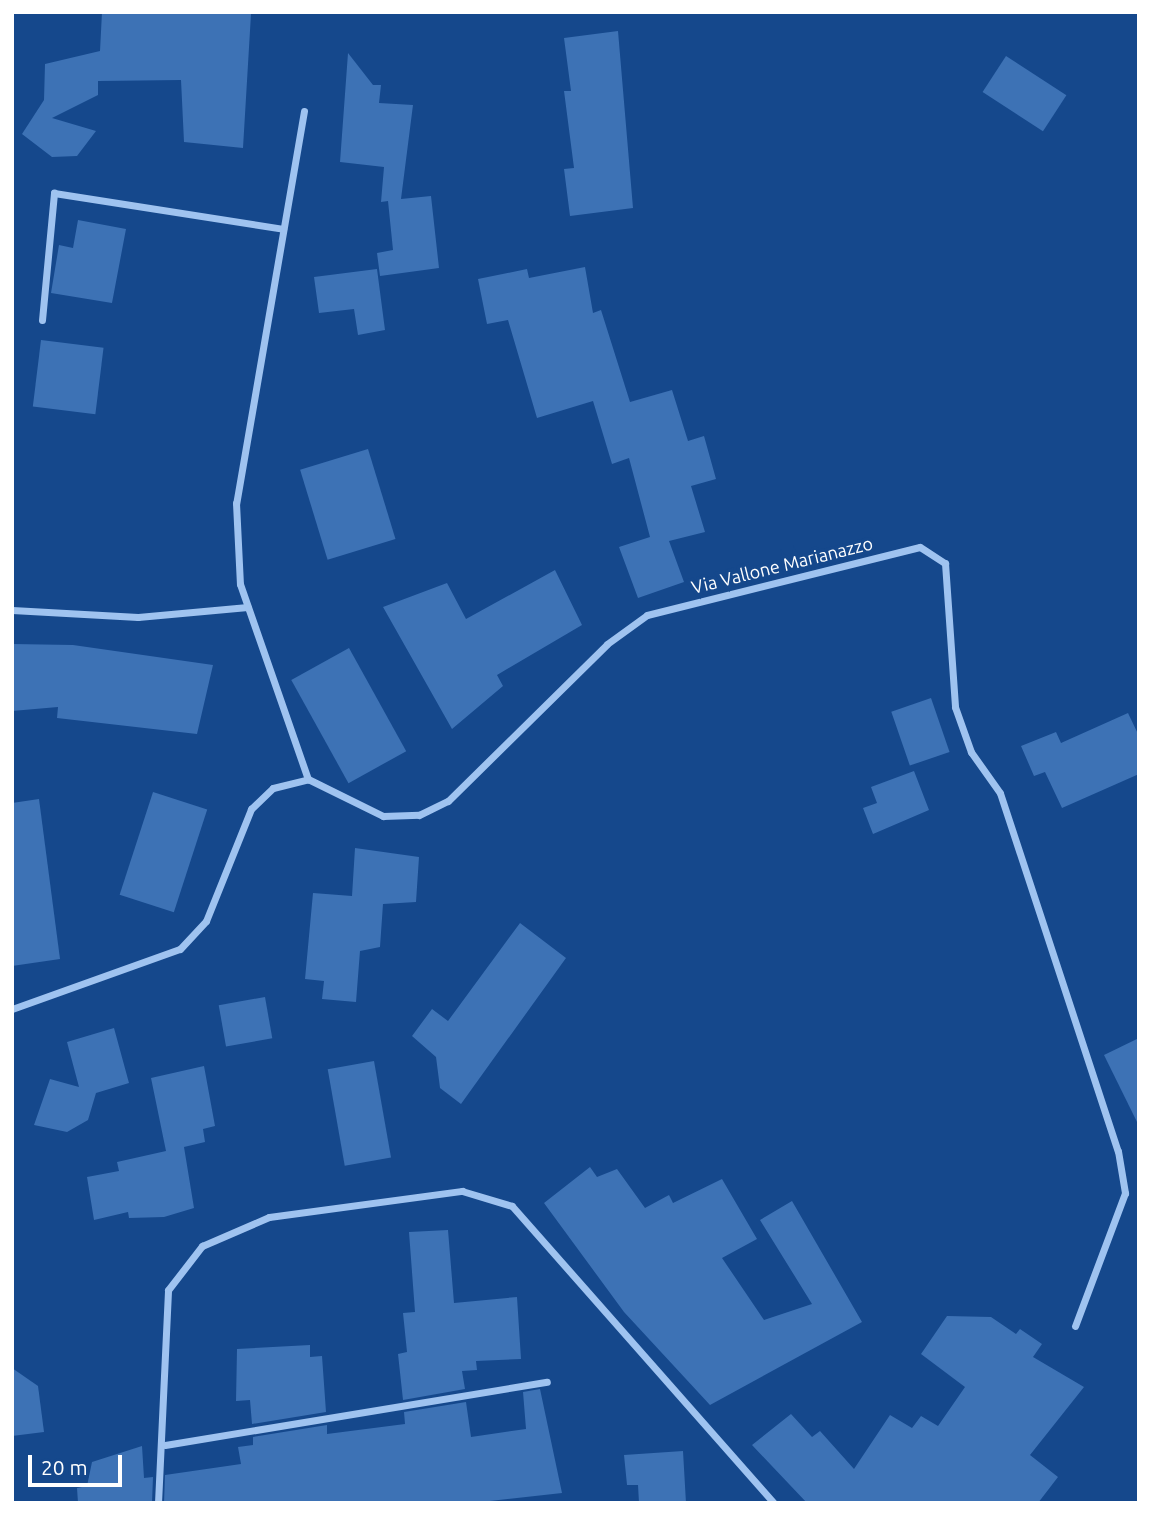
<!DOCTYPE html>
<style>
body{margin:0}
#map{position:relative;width:1151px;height:1515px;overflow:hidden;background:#15488c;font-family:Ubuntu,sans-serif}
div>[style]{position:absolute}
.building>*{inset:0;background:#3d72b5;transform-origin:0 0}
.street>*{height:7px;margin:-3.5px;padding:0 3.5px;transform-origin:3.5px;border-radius:3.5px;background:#9fc3f0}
span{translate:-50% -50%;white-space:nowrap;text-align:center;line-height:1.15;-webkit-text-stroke:7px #15488c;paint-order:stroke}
.street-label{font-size:18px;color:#fff}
.frame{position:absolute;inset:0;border:14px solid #fff;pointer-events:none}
.scale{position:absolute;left:28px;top:1455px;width:94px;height:32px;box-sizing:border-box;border:4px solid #fff;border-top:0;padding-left:9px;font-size:21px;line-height:24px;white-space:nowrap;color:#fff;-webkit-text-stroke:5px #15488c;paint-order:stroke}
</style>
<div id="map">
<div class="building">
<div style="clip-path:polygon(102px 12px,251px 14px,243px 148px,184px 142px,181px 80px,98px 81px,98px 95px,52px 118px,96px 131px,77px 156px,52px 157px,22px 134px,44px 100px,45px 64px,100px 51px)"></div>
<div style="clip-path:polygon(618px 31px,633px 208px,570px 216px,564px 169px,574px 168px,564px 91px,571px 91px,564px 38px)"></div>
<div style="clip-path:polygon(348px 53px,373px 85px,381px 85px,379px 103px,413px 105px,401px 199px,431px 196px,439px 268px,380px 276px,377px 253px,393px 250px,388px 201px,381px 202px,384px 167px,340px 162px)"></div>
<div style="left:1006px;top:56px;width:72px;height:43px;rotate:33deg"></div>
<div style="clip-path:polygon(78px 220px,126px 229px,112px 303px,51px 293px,59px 245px,73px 248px)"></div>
<div style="clip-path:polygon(585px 267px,593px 313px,601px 310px,630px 402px,672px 390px,688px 441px,704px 436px,716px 479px,691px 486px,705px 532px,669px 541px,684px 582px,638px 598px,619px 547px,650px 537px,629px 458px,612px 464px,593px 401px,537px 418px,508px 320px,487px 324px,478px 279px,527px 269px,529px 278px)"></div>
<div style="clip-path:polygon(377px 269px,385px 330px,358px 335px,354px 309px,319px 313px,314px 277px)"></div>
<div style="left:41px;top:340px;width:63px;height:67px;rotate:7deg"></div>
<div style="left:368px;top:449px;width:94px;height:71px;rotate:73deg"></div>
<div style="clip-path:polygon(555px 570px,582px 625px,497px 675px,503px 686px,452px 729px,383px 607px,447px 583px,466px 619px)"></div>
<div style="clip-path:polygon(12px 644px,73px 645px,213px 665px,197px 734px,57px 718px,58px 707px,12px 711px)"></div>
<div style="left:349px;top:648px;width:118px;height:66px;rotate:61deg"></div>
<div style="left:931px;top:698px;width:57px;height:42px;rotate:71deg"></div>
<div style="clip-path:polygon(1128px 713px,1139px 736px,1139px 774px,1062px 808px,1045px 772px,1034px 776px,1021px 746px,1056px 732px,1061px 743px)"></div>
<div style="clip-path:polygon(914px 771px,929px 810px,873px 834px,863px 808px,877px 803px,871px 787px)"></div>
<div style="left:153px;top:792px;width:57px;height:108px;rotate:18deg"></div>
<div style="clip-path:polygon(39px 799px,60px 959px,12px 966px,12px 803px)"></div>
<div style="clip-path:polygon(355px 848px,419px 857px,416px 902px,383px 904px,380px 947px,360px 951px,356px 1002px,322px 999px,324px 981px,305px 979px,313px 893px,352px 896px)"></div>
<div style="clip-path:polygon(520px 923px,566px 958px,461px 1104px,440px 1088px,436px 1057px,412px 1036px,432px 1009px,448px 1021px)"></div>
<div style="left:265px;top:997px;width:42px;height:47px;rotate:80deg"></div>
<div style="clip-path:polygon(114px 1028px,129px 1083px,96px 1093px,88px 1120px,67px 1132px,34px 1125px,50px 1079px,79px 1087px,67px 1042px)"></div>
<div style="clip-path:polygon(1139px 1038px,1139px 1126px,1104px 1055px)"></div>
<div style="left:374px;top:1061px;width:98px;height:47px;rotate:80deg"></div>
<div style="clip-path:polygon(204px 1066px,215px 1126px,203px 1129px,205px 1142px,184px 1147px,194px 1208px,164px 1217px,129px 1218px,128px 1212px,94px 1220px,87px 1177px,119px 1171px,117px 1162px,166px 1151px,151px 1078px)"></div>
<div style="clip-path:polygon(590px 1167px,597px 1177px,617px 1169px,645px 1208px,669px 1195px,673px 1203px,722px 1179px,757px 1239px,722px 1258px,764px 1320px,812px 1304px,760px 1220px,792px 1201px,862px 1322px,710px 1405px,624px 1312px,544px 1203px)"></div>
<div style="clip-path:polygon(448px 1230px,454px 1303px,517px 1297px,521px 1359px,476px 1361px,477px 1370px,462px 1371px,465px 1389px,403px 1400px,398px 1354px,407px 1352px,403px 1313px,415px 1312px,409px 1232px)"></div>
<div style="clip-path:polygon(947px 1316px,991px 1317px,1016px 1334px,1020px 1329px,1042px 1344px,1033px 1357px,1084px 1387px,1030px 1455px,1058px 1477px,1038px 1503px,807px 1503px,752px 1445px,791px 1414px,812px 1437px,820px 1431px,854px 1469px,890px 1415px,912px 1428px,921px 1416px,938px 1426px,965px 1387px,921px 1354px)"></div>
<div style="clip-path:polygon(310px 1345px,310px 1357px,322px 1356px,326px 1412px,252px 1424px,250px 1400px,236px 1401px,237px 1349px)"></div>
<div style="clip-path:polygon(12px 1368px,38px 1386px,44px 1432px,12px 1436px)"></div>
<div style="clip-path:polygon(540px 1389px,562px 1493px,472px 1503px,164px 1503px,165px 1475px,241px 1464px,238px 1447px,253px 1445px,253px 1437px,327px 1425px,327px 1434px,405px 1424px,404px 1412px,466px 1402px,471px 1437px,526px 1429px,523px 1392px)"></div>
<div style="clip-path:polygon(142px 1446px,144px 1478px,153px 1477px,152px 1503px,78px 1503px,77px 1488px,87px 1486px,92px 1462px)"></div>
<div style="clip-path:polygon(683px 1451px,686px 1503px,639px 1503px,638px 1485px,627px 1485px,624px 1455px)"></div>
</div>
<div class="street">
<div style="left:304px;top:111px;width:398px;rotate:99.8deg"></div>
<div style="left:236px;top:503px;width:81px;rotate:87.2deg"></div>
<div style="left:240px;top:584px;width:207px;rotate:70.8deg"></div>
<div style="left:42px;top:320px;width:128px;rotate:-84.6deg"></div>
<div style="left:54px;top:193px;width:232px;rotate:8.9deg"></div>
<div style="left:12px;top:610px;width:126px;rotate:3.2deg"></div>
<div style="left:138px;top:617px;width:110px;rotate:-5.2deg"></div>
<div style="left:12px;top:1009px;width:178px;rotate:-19.7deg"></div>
<div style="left:180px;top:949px;width:38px;rotate:-47deg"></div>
<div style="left:206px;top:921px;width:121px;rotate:-68.1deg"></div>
<div style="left:251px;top:809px;width:30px;rotate:-44deg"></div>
<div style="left:273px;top:788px;width:36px;rotate:-14deg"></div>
<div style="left:308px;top:779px;width:84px;rotate:26.3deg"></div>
<div style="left:383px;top:816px;width:36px;rotate:-2deg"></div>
<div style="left:419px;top:815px;width:32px;rotate:-26deg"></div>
<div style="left:448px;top:801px;width:223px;rotate:-44.6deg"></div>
<div style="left:607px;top:644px;width:49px;rotate:-35.9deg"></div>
<div style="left:647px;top:615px;width:281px;rotate:-14deg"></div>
<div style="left:920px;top:547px;width:30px;rotate:33deg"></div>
<div style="left:945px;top:563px;width:144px;rotate:86deg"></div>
<div style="left:955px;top:707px;width:48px;rotate:70.4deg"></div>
<div style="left:971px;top:752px;width:50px;rotate:54.7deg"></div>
<div style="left:1000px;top:793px;width:377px;rotate:71.8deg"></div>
<div style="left:1118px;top:1151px;width:43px;rotate:80.5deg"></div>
<div style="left:1125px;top:1193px;width:142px;rotate:110.6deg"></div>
<div style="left:165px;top:1445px;width:387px;rotate:-9.4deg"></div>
<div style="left:158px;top:1503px;width:213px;rotate:-87.3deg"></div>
<div style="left:168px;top:1290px;width:56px;rotate:-52.3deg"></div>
<div style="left:202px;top:1246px;width:73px;rotate:-23.4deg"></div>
<div style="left:269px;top:1217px;width:195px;rotate:-7.7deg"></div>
<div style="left:462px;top:1191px;width:52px;rotate:16.7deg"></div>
<div style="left:512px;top:1206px;width:396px;rotate:48.6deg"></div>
</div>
<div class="street-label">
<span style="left:782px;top:565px;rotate:-14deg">Via Vallone Marianazzo</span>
</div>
<div class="frame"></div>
<div class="scale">20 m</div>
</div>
